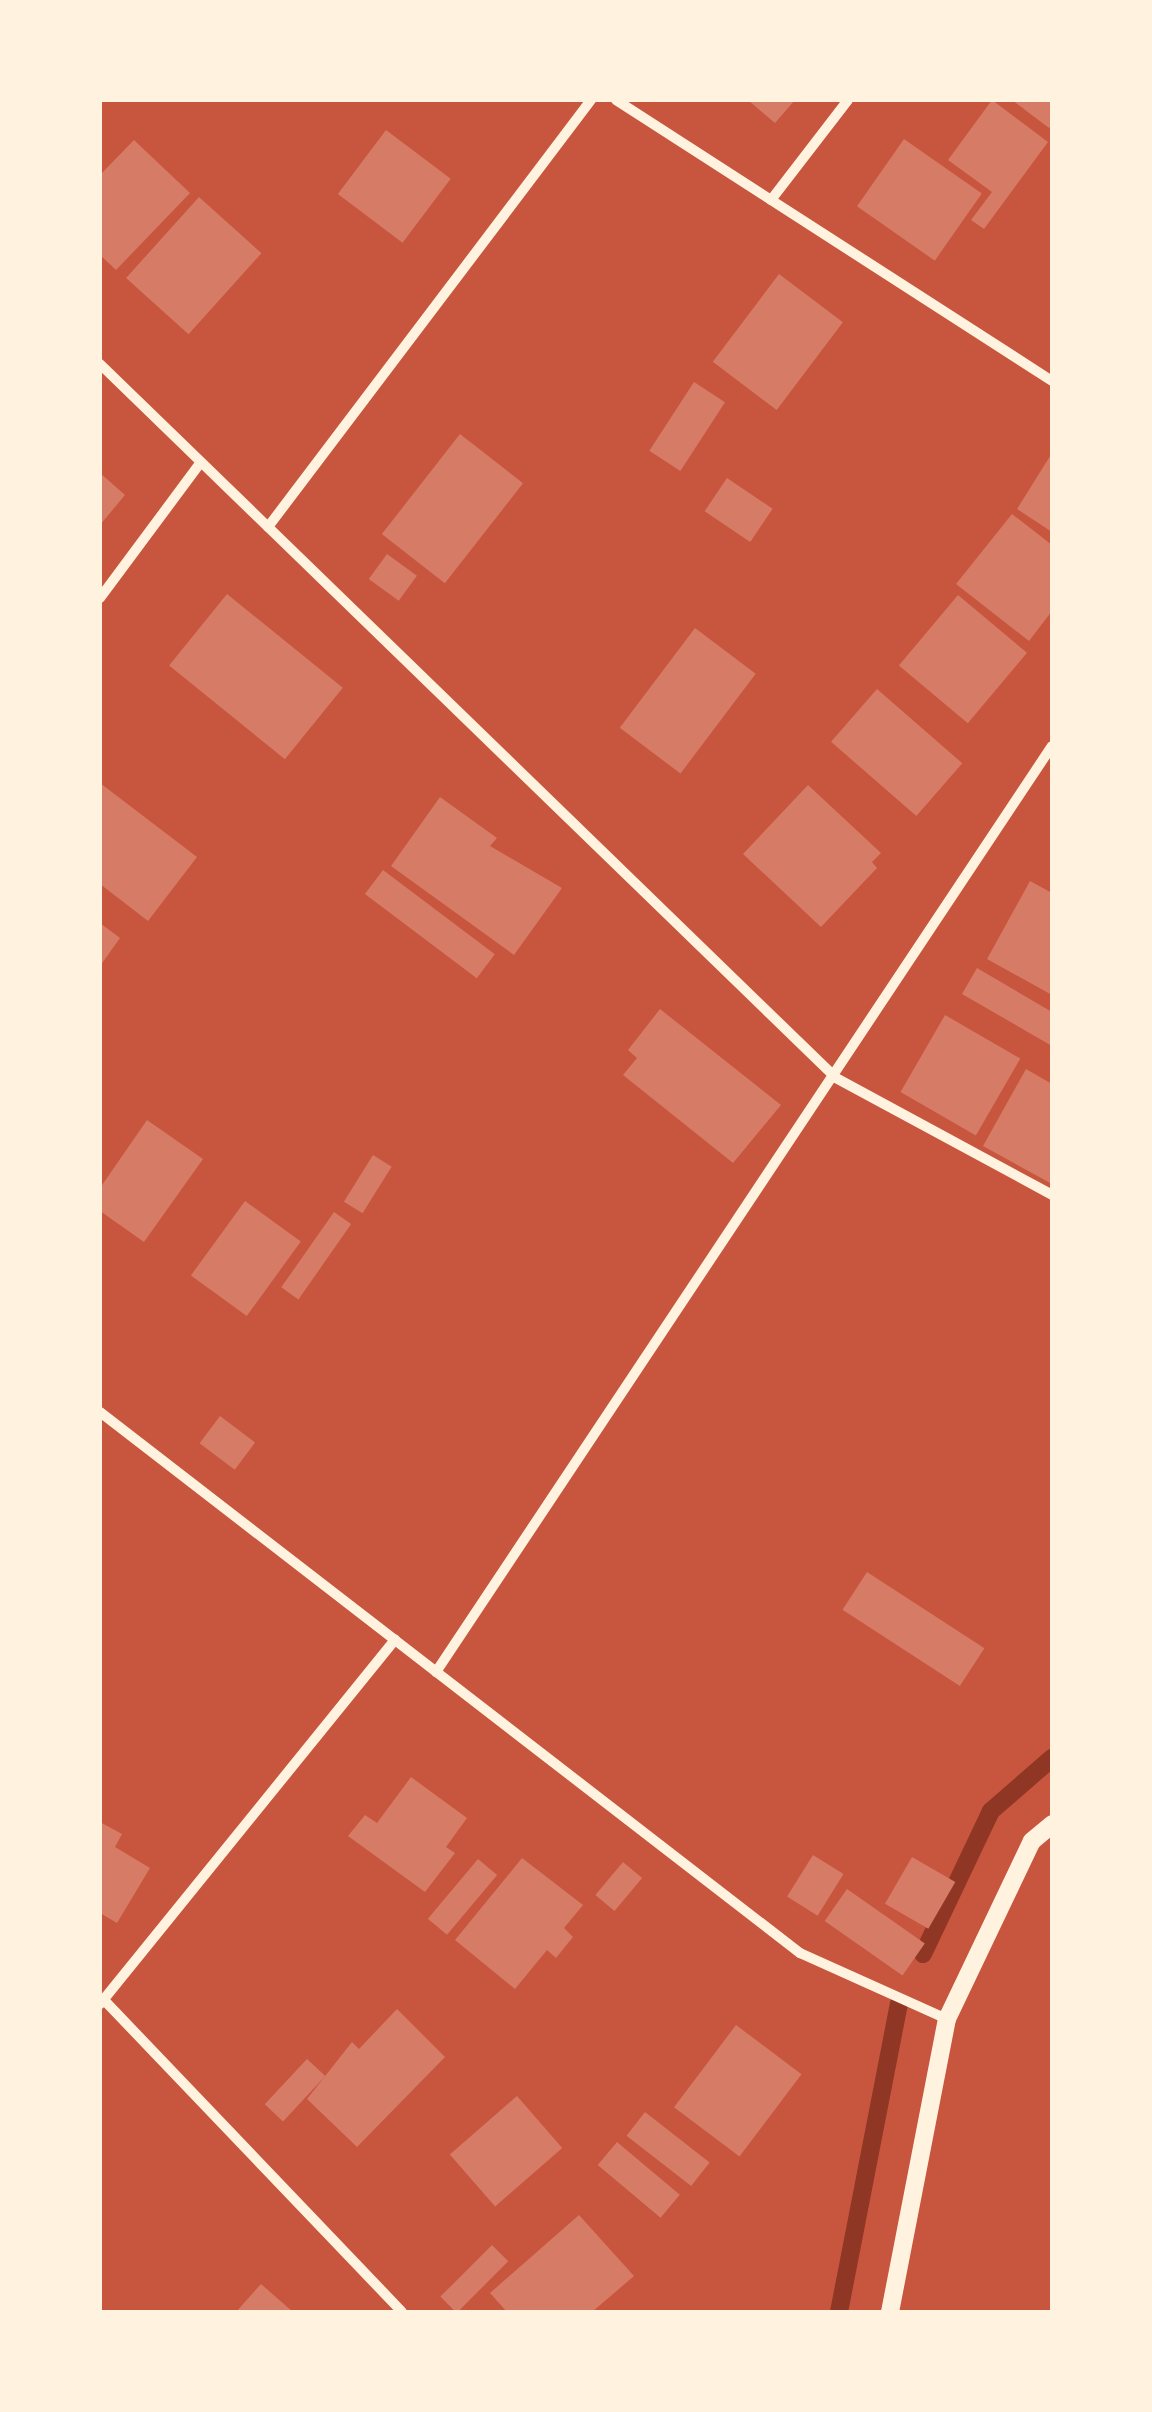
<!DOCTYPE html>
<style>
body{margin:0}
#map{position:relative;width:1152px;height:2412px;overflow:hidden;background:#c8553d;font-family:Raleway,sans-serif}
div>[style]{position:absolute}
.stream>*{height:18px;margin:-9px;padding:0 9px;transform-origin:9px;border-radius:9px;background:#8f3625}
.building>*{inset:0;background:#d67c66;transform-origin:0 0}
.minor>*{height:10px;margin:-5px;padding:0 5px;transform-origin:5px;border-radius:5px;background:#fff3e0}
.tertiary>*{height:18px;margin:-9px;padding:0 9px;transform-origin:9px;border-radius:9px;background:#fff3e0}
span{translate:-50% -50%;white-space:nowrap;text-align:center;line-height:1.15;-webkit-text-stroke:10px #fff3e0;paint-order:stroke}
.frame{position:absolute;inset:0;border:102px solid #fff3e0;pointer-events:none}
</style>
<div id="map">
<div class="stream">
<div style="left:923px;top:1954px;width:158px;rotate:-64.6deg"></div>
<div style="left:991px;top:1811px;width:81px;rotate:-41deg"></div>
<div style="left:839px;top:2312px;width:314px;rotate:-79deg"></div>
</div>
<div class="building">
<div style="clip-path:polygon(748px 100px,795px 100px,775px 123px)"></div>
<div style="clip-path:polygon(992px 100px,1048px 142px,984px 229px,971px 220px,992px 192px,948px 160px)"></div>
<div style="clip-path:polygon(1012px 100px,1052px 100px,1052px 124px,1049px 128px)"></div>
<div style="left:386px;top:130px;width:81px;height:80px;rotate:37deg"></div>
<div style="left:904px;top:139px;width:95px;height:82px;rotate:35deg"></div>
<div style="clip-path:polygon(134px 140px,190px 193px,116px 270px,100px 255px,100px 175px)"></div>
<div style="left:199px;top:197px;width:84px;height:109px;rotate:42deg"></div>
<div style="left:779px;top:274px;width:80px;height:110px;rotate:37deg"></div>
<div style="left:694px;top:382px;width:37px;height:82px;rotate:33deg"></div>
<div style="left:460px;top:434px;width:80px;height:127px;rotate:38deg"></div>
<div style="clip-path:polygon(1052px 453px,1052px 532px,1017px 509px)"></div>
<div style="clip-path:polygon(100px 473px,125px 495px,100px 525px)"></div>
<div style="left:727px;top:478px;width:55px;height:40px;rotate:34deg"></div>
<div style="clip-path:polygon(1012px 514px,1052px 545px,1052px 611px,1029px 641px,956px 584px)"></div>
<div style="left:387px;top:554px;width:37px;height:31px;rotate:36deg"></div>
<div style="left:227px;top:594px;width:149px;height:92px;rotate:39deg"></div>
<div style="left:958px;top:595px;width:90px;height:92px;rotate:40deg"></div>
<div style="left:695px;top:628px;width:76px;height:125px;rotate:37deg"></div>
<div style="left:877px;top:689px;width:113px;height:70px;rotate:41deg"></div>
<div style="clip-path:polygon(100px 783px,197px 857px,148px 921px,100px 884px)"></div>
<div style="clip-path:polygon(808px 785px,881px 853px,872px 862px,877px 868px,821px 927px,743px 854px)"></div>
<div style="clip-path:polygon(440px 797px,497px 838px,490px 846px,562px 888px,514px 955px,391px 866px)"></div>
<div style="left:383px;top:870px;width:140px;height:30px;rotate:37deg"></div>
<div style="clip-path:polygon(1030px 881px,1052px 893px,1052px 995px,987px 959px)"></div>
<div style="clip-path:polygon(100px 923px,120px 938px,100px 966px)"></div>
<div style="clip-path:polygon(977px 968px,1052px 1012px,1052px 1046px,962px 994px)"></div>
<div style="clip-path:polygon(660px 1009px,781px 1105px,733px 1163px,623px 1075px,637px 1058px,628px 1050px)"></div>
<div style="left:945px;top:1015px;width:87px;height:89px;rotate:30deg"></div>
<div style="clip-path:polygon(1026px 1069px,1052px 1084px,1052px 1184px,983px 1146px)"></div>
<div style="clip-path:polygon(147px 1120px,203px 1159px,144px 1242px,100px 1211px,100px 1188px)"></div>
<div style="left:373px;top:1155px;width:22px;height:55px;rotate:32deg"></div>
<div style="left:245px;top:1201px;width:69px;height:92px;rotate:36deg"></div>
<div style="left:334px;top:1212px;width:21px;height:92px;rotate:35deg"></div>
<div style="left:220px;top:1416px;width:44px;height:34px;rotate:37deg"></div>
<div style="left:867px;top:1572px;width:140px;height:45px;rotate:33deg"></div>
<div style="clip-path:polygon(411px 1777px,467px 1818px,446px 1847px,455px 1853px,425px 1892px,348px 1836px,365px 1815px,377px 1823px)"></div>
<div style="clip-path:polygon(100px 1822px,122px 1834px,115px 1847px,150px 1868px,117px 1923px,100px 1913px)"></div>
<div style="left:813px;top:1855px;width:36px;height:49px;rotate:32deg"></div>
<div style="left:912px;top:1857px;width:50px;height:54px;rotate:30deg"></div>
<div style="clip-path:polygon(522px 1858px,583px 1905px,564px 1928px,573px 1937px,556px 1958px,547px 1950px,515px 1989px,455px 1940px)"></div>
<div style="left:478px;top:1859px;width:25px;height:78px;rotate:40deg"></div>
<div style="left:623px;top:1862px;width:25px;height:43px;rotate:40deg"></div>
<div style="left:847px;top:1889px;width:95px;height:39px;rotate:35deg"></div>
<div style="clip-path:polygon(397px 2009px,445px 2057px,357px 2147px,307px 2099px,352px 2042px,359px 2049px)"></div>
<div style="left:736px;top:2025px;width:82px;height:103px;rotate:37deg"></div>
<div style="left:307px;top:2059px;width:25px;height:62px;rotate:43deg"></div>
<div style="left:517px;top:2096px;width:69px;height:89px;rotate:49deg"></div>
<div style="left:645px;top:2112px;width:82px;height:30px;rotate:38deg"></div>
<div style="left:617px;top:2142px;width:82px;height:30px;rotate:40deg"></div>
<div style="clip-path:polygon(579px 2215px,634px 2276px,592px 2312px,507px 2312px,490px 2293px)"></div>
<div style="left:492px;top:2245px;width:23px;height:73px;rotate:45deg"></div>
<div style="clip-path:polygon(261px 2284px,293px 2312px,236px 2312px)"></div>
</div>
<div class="minor">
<div style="left:616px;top:100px;width:519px;rotate:32.8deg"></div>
<div style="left:771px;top:200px;width:126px;rotate:-52.4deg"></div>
<div style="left:100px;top:364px;width:1025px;rotate:44.13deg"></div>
<div style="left:836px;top:1078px;width:246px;rotate:28.4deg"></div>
<div style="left:268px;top:527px;width:535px;rotate:-52.89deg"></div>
<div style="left:100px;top:598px;width:169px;rotate:-53.4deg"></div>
<div style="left:100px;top:1412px;width:885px;rotate:37.7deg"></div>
<div style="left:800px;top:1953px;width:161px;rotate:24.2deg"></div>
<div style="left:436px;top:1672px;width:1112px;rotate:-56.37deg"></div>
<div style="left:104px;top:2000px;width:431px;rotate:46.3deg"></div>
<div style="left:100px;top:2004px;width:469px;rotate:-51deg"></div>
</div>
<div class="tertiary">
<div style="left:890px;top:2312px;width:298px;rotate:-79deg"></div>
<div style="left:947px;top:2019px;width:197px;rotate:-64.5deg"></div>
<div style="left:1032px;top:1841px;width:26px;rotate:-40deg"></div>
</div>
<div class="frame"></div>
</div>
